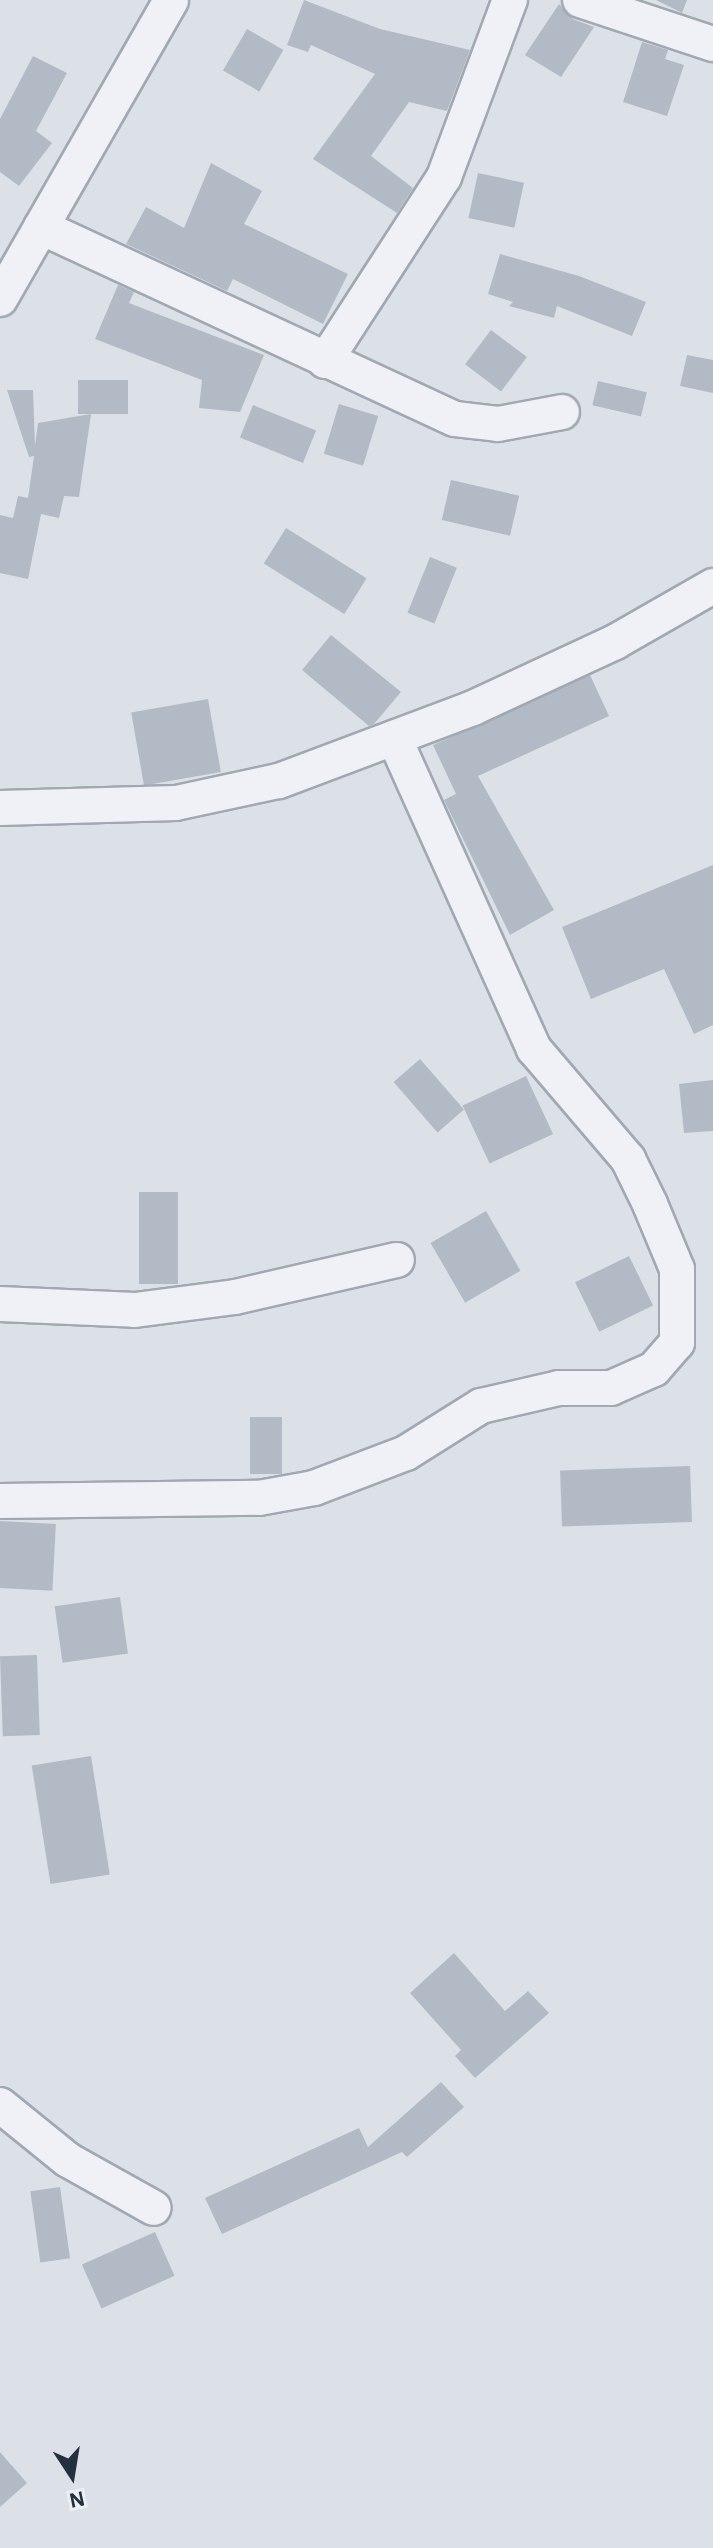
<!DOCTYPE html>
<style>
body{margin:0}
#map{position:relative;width:713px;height:2548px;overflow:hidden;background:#dce1e8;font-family:"Alegreya Sans",sans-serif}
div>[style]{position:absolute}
.building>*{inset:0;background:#b2bac5;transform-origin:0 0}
.roads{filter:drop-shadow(2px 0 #a1a8b2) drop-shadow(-2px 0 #a1a8b2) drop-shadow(0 2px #a1a8b2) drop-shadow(0 -2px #a1a8b2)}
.minor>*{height:34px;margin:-17px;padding:0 17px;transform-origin:17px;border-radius:17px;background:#eff1f6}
span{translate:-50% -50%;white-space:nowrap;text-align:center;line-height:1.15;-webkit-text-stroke:6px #ebf0f5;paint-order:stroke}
.north{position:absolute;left:32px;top:2436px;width:80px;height:80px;-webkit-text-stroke:6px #ebf0f5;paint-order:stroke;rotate:168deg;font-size:22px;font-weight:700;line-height:32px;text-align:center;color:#242f3f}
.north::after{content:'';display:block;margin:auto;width:28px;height:36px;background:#242f3f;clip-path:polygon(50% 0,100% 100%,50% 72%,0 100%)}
</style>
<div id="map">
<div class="building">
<div style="clip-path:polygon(304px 0,380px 29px,470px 50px,447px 111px,409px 102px,371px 156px,413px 188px,397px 213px,313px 159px,375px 74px,311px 45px,308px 52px,287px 45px)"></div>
<div style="clip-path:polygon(656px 0,687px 0,682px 13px)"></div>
<div style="clip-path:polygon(559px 4px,573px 19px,594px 27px,561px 77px,525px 55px)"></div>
<div style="left:247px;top:29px;width:42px;height:48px;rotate:30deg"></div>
<div style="clip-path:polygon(642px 42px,668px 50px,665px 59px,684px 65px,667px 116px,623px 102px)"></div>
<div style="clip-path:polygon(33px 56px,67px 73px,36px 131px,52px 143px,19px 186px,0 172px,0 119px)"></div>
<div style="clip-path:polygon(211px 163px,262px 191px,244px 224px,348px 274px,323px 324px,233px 279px,227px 291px,126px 244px,146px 207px,184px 228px)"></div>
<div style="left:478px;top:173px;width:47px;height:46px;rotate:12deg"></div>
<div style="clip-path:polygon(500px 254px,579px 276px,646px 302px,632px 336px,557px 306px,554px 318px,509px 306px,513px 302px,488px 294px)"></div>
<div style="clip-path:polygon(118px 285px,134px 292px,129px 303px,264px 355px,240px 412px,199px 408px,202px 380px,95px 339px)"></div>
<div style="left:491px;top:330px;width:45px;height:43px;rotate:37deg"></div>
<div style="clip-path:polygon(687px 355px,713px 360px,713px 393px,680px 386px)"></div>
<div style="left:78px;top:380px;width:50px;height:34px"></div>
<div style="left:598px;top:381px;width:50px;height:25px;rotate:13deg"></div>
<div style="clip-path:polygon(7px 390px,33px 390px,35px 446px,38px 423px,91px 414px,79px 497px,64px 496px,59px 518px,41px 514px,28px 579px,0 573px,0 515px,13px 518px,18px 496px,28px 498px,34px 456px,29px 457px)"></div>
<div style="left:339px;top:404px;width:41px;height:52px;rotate:17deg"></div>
<div style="left:253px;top:405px;width:68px;height:35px;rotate:22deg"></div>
<div style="left:451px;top:480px;width:70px;height:41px;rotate:13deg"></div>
<div style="left:286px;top:528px;width:95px;height:42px;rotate:32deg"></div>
<div style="left:430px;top:557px;width:29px;height:60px;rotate:22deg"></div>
<div style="clip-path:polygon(331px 635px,401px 692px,374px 724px,369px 726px,302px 670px)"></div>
<div style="clip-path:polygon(590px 675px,609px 716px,478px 776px,554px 910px,510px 935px,444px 800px,456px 794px,433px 745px)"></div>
<div style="left:208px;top:699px;width:74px;height:78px;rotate:80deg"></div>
<div style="clip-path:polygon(713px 865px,713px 1025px,694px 1034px,664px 969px,591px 999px,562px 927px)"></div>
<div style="left:420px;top:1059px;width:67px;height:35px;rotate:49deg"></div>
<div style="left:526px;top:1076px;width:64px;height:70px;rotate:65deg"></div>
<div style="clip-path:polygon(713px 1080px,713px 1131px,684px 1133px,679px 1084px)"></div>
<div style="left:178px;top:1192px;width:92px;height:39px;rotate:90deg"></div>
<div style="left:486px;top:1211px;width:69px;height:64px;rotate:60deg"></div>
<div style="left:629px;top:1256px;width:55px;height:60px;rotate:64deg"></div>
<div style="left:250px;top:1417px;width:32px;height:57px"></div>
<div style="left:690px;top:1466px;width:56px;height:130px;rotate:88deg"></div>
<div style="left:0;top:1521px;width:56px;height:67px;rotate:3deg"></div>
<div style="left:120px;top:1597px;width:57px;height:66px;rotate:82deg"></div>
<div style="left:37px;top:1655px;width:80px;height:37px;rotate:88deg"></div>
<div style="left:91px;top:1756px;width:120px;height:60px;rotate:81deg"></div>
<div style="clip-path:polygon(454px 1953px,505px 2011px,528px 1991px,549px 2013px,475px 2078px,455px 2056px,461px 2050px,410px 1993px)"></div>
<div style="clip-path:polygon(441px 2082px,464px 2107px,407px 2157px,402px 2152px,222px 2234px,205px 2198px,359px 2128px,368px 2147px)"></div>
<div style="left:60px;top:2187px;width:72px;height:30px;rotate:82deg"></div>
<div style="left:155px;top:2232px;width:48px;height:80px;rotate:66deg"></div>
<div style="clip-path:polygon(0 2452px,27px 2483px,0 2507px)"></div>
</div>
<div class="roads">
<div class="minor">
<div style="left:580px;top:0;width:140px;rotate:18.3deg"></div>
<div style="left:41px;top:227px;width:456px;rotate:24.9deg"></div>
<div style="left:455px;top:419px;width:43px;rotate:6.6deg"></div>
<div style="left:498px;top:424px;width:65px;rotate:-10.6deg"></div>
<div style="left:0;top:299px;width:344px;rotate:-60.2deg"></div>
<div style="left:325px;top:361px;width:219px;rotate:-57.1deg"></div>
<div style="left:444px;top:177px;width:189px;rotate:-69.6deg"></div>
<div style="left:0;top:808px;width:176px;rotate:-1.6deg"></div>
<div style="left:176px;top:803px;width:105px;rotate:-12.1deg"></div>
<div style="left:279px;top:781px;width:207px;rotate:-20.6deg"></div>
<div style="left:473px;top:708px;width:157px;rotate:-24.9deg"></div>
<div style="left:615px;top:642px;width:113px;rotate:-29.7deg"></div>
<div style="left:0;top:1304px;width:135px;rotate:2.5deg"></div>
<div style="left:135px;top:1310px;width:101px;rotate:-7.4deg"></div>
<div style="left:235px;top:1297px;width:166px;rotate:-12.9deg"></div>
<div style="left:0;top:1501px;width:259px;rotate:-0.7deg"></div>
<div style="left:259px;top:1498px;width:56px;rotate:-10.3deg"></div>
<div style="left:314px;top:1488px;width:98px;rotate:-20.8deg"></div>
<div style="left:406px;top:1453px;width:89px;rotate:-32.1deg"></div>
<div style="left:481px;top:1406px;width:80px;rotate:-13deg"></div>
<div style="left:559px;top:1388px;width:52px"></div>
<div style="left:611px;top:1388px;width:47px;rotate:-23.8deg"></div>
<div style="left:654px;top:1369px;width:35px;rotate:-49deg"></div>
<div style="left:677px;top:1343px;width:74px;rotate:-90deg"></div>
<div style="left:677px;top:1269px;width:70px;rotate:-112.6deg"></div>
<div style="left:650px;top:1204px;width:50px;rotate:-116.1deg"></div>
<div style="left:628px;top:1159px;width:145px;rotate:-130.5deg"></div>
<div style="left:534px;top:1049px;width:341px;rotate:-114.2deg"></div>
<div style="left:0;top:2105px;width:87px;rotate:39deg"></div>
<div style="left:68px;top:2160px;width:98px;rotate:29.2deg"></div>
</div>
</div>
<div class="north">N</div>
</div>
